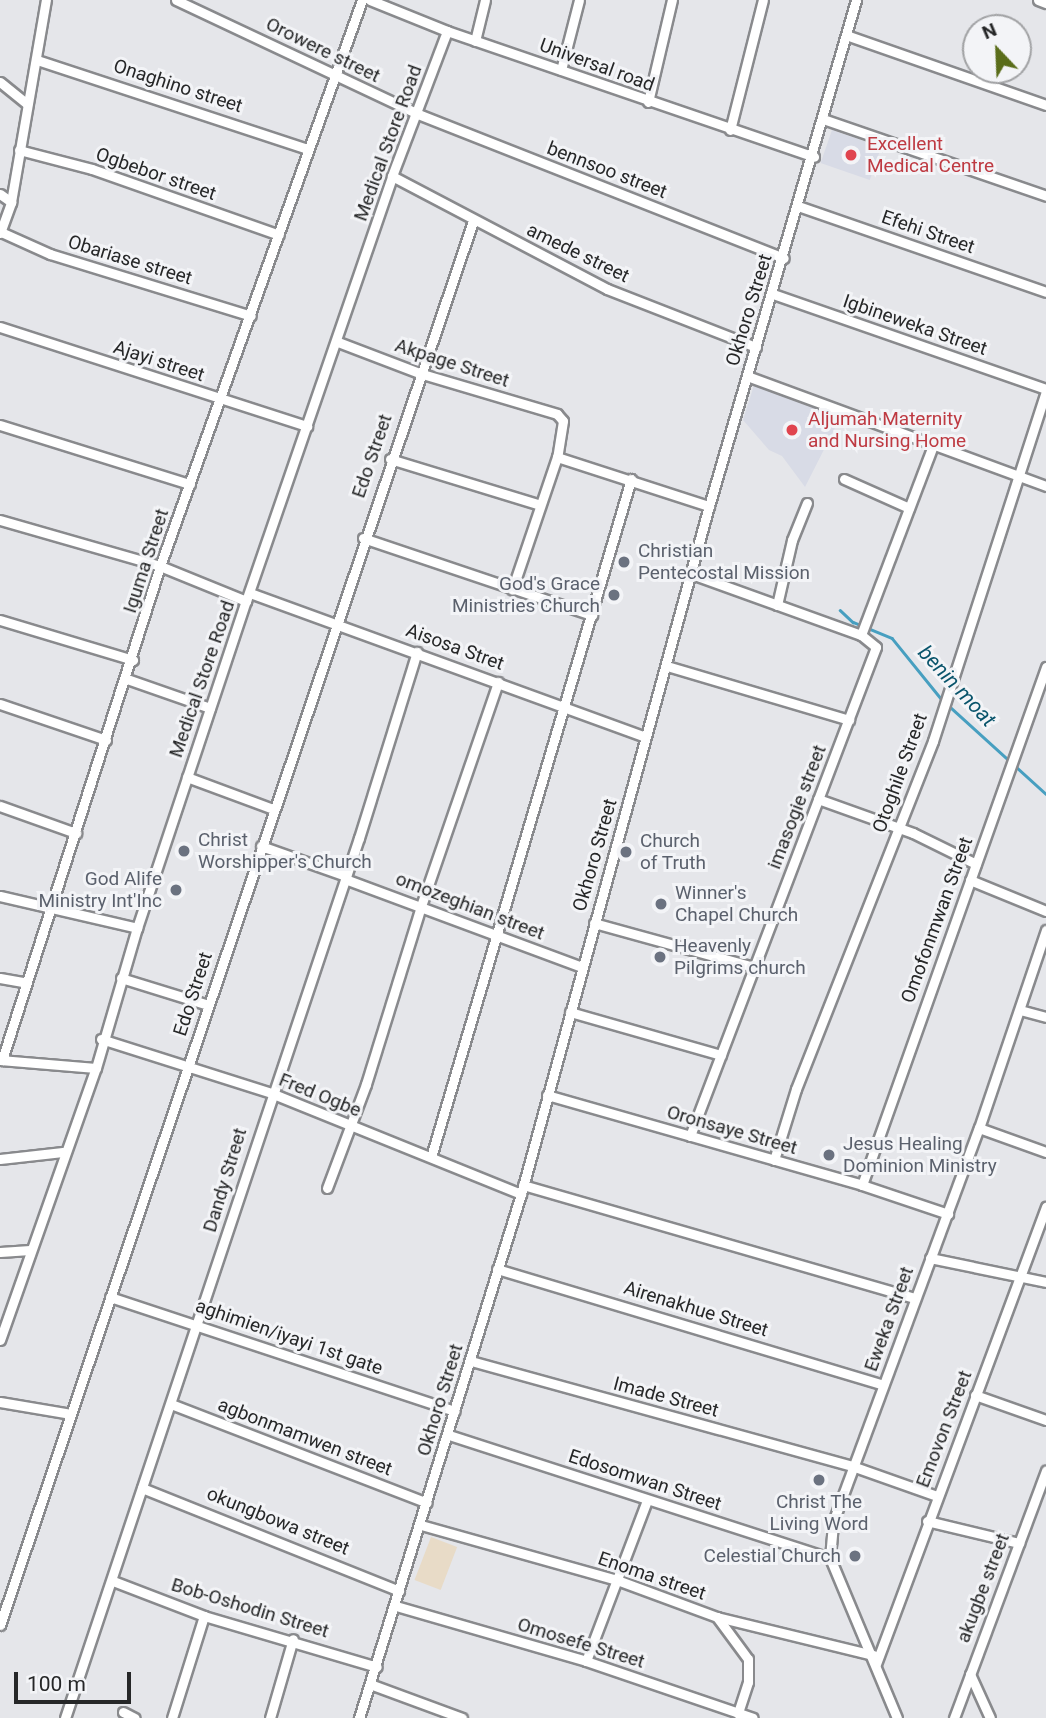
<!DOCTYPE html>
<style>
body{margin:0}
#map{position:relative;width:1046px;height:1718px;overflow:hidden;background:#e5e6ea;font-family:Roboto,sans-serif}
div>[style]{position:absolute}
.built>*{inset:0;background:#d8dbe6;transform-origin:0 0}
.education>*{inset:0;background:#e8dbc7;transform-origin:0 0}
.stream>*{height:2.5px;margin:-1.25px;padding:0 1.25px;transform-origin:1.25px;border-radius:1.25px;background:#479fc0}
.roads{filter:drop-shadow(2px 0 #898a8d) drop-shadow(-2px 0 #898a8d) drop-shadow(0 2px #898a8d) drop-shadow(0 -2px #898a8d)}
.minor>*{height:9px;margin:-4.5px;padding:0 4.5px;transform-origin:4.5px;border-radius:4.5px;background:#fff}
.dots>*{width:19px;height:19px;translate:-50% -50%;box-sizing:border-box;border:4px solid #f3f4f7;border-radius:50%}
span{translate:-50% -50%;white-space:nowrap;text-align:center;line-height:1.15;-webkit-text-stroke:6px #f3f4f7;paint-order:stroke}
.street-label{font-size:19px;color:#262728}
.health-label{font-size:19px;color:#be3a42}
.left{translate:0 -50%;text-align:left}
.worship-label{font-size:19px;color:#5b616d}
.right{translate:-100% -50%;text-align:right}
.water-label{font-size:21px;color:#09546b;font-style:italic}
.north{position:absolute;left:962px;top:14px;width:70px;height:70px;box-sizing:border-box;background:#f3f4f7;border:2px solid #a1a2a4;border-radius:50%;rotate:337deg;font-size:19px;font-weight:700;line-height:28px;text-align:center;color:#262728}
.north::after{content:'';display:block;margin:auto;width:24px;height:32px;background:#5a6d1a;clip-path:polygon(50% 0,100% 100%,50% 72%,0 100%)}
.scale{position:absolute;left:14px;top:1672px;width:117px;height:32px;box-sizing:border-box;border:4px solid #262728;border-top:0;padding-left:9px;font-size:21px;line-height:24px;white-space:nowrap;color:#262728;-webkit-text-stroke:5px #f3f4f7;paint-order:stroke}
</style>
<div id="map">
<div class="built">
<div style="left:832px;top:130px;width:52px;height:35px;rotate:19deg"></div>
<div style="clip-path:polygon(755px 382px,841px 416px,805px 487px,782px 456px,769px 450px,743px 420px)"></div>
</div>
<div class="education">
<div style="left:431px;top:1537px;width:28px;height:46px;rotate:21deg"></div>
</div>
<div class="stream">
<div style="left:840px;top:610px;width:18px;rotate:43deg"></div>
<div style="left:853px;top:622px;width:42px;rotate:22.3deg"></div>
<div style="left:892px;top:638px;width:81px;rotate:51deg"></div>
<div style="left:948px;top:705px;width:132px;rotate:42.2deg"></div>
</div>
<div class="roads">
<div class="minor">
<div style="left:176px;top:0;width:268px;rotate:25.2deg"></div>
<div style="left:418px;top:114px;width:393px;rotate:21.5deg"></div>
<div style="left:370px;top:0;width:83px;rotate:21.9deg"></div>
<div style="left:447px;top:31px;width:388px;rotate:18.9deg"></div>
<div style="left:1038px;top:0;width:9px;rotate:21deg"></div>
<div style="left:846px;top:35px;width:212px;rotate:19.3deg"></div>
<div style="left:475px;top:41px;width:42px;rotate:-76.3deg"></div>
<div style="left:37px;top:60px;width:284px;rotate:18.2deg"></div>
<div style="left:561px;top:70px;width:72px;rotate:-75.6deg"></div>
<div style="left:0;top:82px;width:35px;rotate:39deg"></div>
<div style="left:648px;top:102px;width:105px;rotate:-76.8deg"></div>
<div style="left:823px;top:119px;width:236px;rotate:19deg"></div>
<div style="left:730px;top:130px;width:134px;rotate:-75.8deg"></div>
<div style="left:19px;top:150px;width:75px;rotate:14.6deg"></div>
<div style="left:92px;top:169px;width:198px;rotate:19.4deg"></div>
<div style="left:392px;top:176px;width:243px;rotate:27.7deg"></div>
<div style="left:607px;top:289px;width:160px;rotate:21.3deg"></div>
<div style="left:0;top:194px;width:14px;rotate:36deg"></div>
<div style="left:798px;top:206px;width:262px;rotate:19.1deg"></div>
<div style="left:1px;top:232px;width:54px;rotate:24.2deg"></div>
<div style="left:50px;top:254px;width:210px;rotate:17.1deg"></div>
<div style="left:0;top:233px;width:33px;rotate:-70deg"></div>
<div style="left:11px;top:202px;width:205px;rotate:-80.2deg"></div>
<div style="left:773px;top:294px;width:289px;rotate:19.2deg"></div>
<div style="left:0;top:327px;width:323px;rotate:17.9deg"></div>
<div style="left:338px;top:342px;width:87px;rotate:20.9deg"></div>
<div style="left:419px;top:373px;width:144px;rotate:16.5deg"></div>
<div style="left:557px;top:414px;width:9px;rotate:49deg"></div>
<div style="left:563px;top:421px;width:36px;rotate:99deg"></div>
<div style="left:557px;top:457px;width:140px;rotate:108.7deg"></div>
<div style="left:747px;top:376px;width:319px;rotate:20.2deg"></div>
<div style="left:0;top:425px;width:199px;rotate:17.3deg"></div>
<div style="left:557px;top:457px;width:160px;rotate:17.9deg"></div>
<div style="left:390px;top:459px;width:157px;rotate:17deg"></div>
<div style="left:844px;top:479px;width:71px;rotate:24deg"></div>
<div style="left:0;top:520px;width:166px;rotate:16deg"></div>
<div style="left:160px;top:566px;width:93px;rotate:22.1deg"></div>
<div style="left:363px;top:538px;width:242px;rotate:18.6deg"></div>
<div style="left:250px;top:593px;width:421px;rotate:20deg"></div>
<div style="left:777px;top:605px;width:67px;rotate:-77deg"></div>
<div style="left:792px;top:540px;width:40px;rotate:-68deg"></div>
<div style="left:0;top:620px;width:139px;rotate:16.7deg"></div>
<div style="left:861px;top:635px;width:205px;rotate:-69.2deg"></div>
<div style="left:667px;top:666px;width:190px;rotate:16.5deg"></div>
<div style="left:127px;top:679px;width:88px;rotate:19.3deg"></div>
<div style="left:0;top:704px;width:112px;rotate:18.8deg"></div>
<div style="left:187px;top:777px;width:92px;rotate:20.4deg"></div>
<div style="left:818px;top:799px;width:101px;rotate:19.7deg"></div>
<div style="left:913px;top:833px;width:70px;rotate:26.2deg"></div>
<div style="left:0;top:806px;width:81px;rotate:19.6deg"></div>
<div style="left:261px;top:846px;width:90px;rotate:19.4deg"></div>
<div style="left:345px;top:879px;width:252px;rotate:20.4deg"></div>
<div style="left:970px;top:880px;width:82px;rotate:22.2deg"></div>
<div style="left:0;top:896px;width:141px;rotate:13.1deg"></div>
<div style="left:594px;top:923px;width:166px;rotate:15.4deg"></div>
<div style="left:0;top:978px;width:23px;rotate:10deg"></div>
<div style="left:121px;top:978px;width:91px;rotate:17.2deg"></div>
<div style="left:1020px;top:1010px;width:27px;rotate:15deg"></div>
<div style="left:570px;top:1012px;width:157px;rotate:15.9deg"></div>
<div style="left:101px;top:1039px;width:178px;rotate:17.6deg"></div>
<div style="left:271px;top:1093px;width:270px;rotate:22deg"></div>
<div style="left:0;top:1060px;width:96px;rotate:4.8deg"></div>
<div style="left:2px;top:1060px;width:519px;rotate:-72.26deg"></div>
<div style="left:160px;top:566px;width:601px;rotate:-70.36deg"></div>
<div style="left:547px;top:1095px;width:328px;rotate:15.9deg"></div>
<div style="left:862px;top:1185px;width:91px;rotate:18.6deg"></div>
<div style="left:979px;top:1128px;width:71px;rotate:19.7deg"></div>
<div style="left:690px;top:1136px;width:523px;rotate:-69.17deg"></div>
<div style="left:876px;top:647px;width:19px;rotate:-141deg"></div>
<div style="left:861px;top:635px;width:180px;rotate:-160.2deg"></div>
<div style="left:431px;top:1157px;width:707px;rotate:-73.56deg"></div>
<div style="left:0;top:1159px;width:63px;rotate:-6.3deg"></div>
<div style="left:774px;top:1160px;width:74px;rotate:-72.8deg"></div>
<div style="left:796px;top:1089px;width:374px;rotate:-68.5deg"></div>
<div style="left:933px;top:741px;width:367px;rotate:-72.1deg"></div>
<div style="left:523px;top:1185px;width:407px;rotate:16.1deg"></div>
<div style="left:862px;top:1185px;width:550px;rotate:-70.44deg"></div>
<div style="left:327px;top:1188px;width:111px;rotate:-69.4deg"></div>
<div style="left:366px;top:1084px;width:186px;rotate:-72.8deg"></div>
<div style="left:421px;top:906px;width:237px;rotate:-71deg"></div>
<div style="left:0;top:1252px;width:30px;rotate:-4deg"></div>
<div style="left:930px;top:1258px;width:118px;rotate:11.7deg"></div>
<div style="left:497px;top:1269px;width:403px;rotate:16.7deg"></div>
<div style="left:110px;top:1297px;width:363px;rotate:18.3deg"></div>
<div style="left:0;top:1340px;width:288px;rotate:-70.6deg"></div>
<div style="left:96px;top:1068px;width:146px;rotate:-73.7deg"></div>
<div style="left:137px;top:928px;width:345px;rotate:-71.6deg"></div>
<div style="left:246px;top:601px;width:449px;rotate:-71deg"></div>
<div style="left:392px;top:176px;width:155px;rotate:-69.2deg"></div>
<div style="left:471px;top:1361px;width:395px;rotate:15.4deg"></div>
<div style="left:852px;top:1466px;width:90px;rotate:19.4deg"></div>
<div style="left:975px;top:1395px;width:75px;rotate:19.4deg"></div>
<div style="left:0;top:1402px;width:72px;rotate:9.6deg"></div>
<div style="left:171px;top:1404px;width:274px;rotate:21.1deg"></div>
<div style="left:449px;top:1435px;width:400px;rotate:17.9deg"></div>
<div style="left:142px;top:1488px;width:277px;rotate:21.8deg"></div>
<div style="left:927px;top:1521px;width:95px;rotate:13.4deg"></div>
<div style="left:421px;top:1525px;width:204px;rotate:15.7deg"></div>
<div style="left:617px;top:1580px;width:107px;rotate:20.3deg"></div>
<div style="left:717px;top:1617px;width:161px;rotate:13.7deg"></div>
<div style="left:113px;top:1581px;width:97px;rotate:21deg"></div>
<div style="left:204px;top:1616px;width:180px;rotate:16.4deg"></div>
<div style="left:396px;top:1606px;width:198px;rotate:16.1deg"></div>
<div style="left:586px;top:1661px;width:176px;rotate:18.8deg"></div>
<div style="left:717px;top:1617px;width:52px;rotate:53.6deg"></div>
<div style="left:748px;top:1659px;width:23px;rotate:90deg"></div>
<div style="left:748px;top:1682px;width:33px;rotate:108deg"></div>
<div style="left:0;top:1625px;width:1482px;rotate:-71.38deg"></div>
<div style="left:586px;top:1661px;width:172px;rotate:-69.2deg"></div>
<div style="left:876px;top:1664px;width:488px;rotate:-69.6deg"></div>
<div style="left:970px;top:1674px;width:48px;rotate:65.6deg"></div>
<div style="left:370px;top:1684px;width:98px;rotate:20.3deg"></div>
<div style="left:123px;top:1712px;width:13px;rotate:27deg"></div>
<div style="left:65px;top:1718px;width:928px;rotate:-71.53deg"></div>
<div style="left:359px;top:838px;width:195px;rotate:-72.7deg"></div>
<div style="left:172px;top:1718px;width:107px;rotate:-72.6deg"></div>
<div style="left:270px;top:1718px;width:82px;rotate:-73.8deg"></div>
<div style="left:359px;top:1718px;width:548px;rotate:-72.82deg"></div>
<div style="left:521px;top:1194px;width:713px;rotate:-74.72deg"></div>
<div style="left:709px;top:506px;width:527px;rotate:-73.8deg"></div>
<div style="left:897px;top:1718px;width:173px;rotate:-112.7deg"></div>
<div style="left:830px;top:1558px;width:36px;rotate:-85deg"></div>
<div style="left:833px;top:1522px;width:420px;rotate:-69.7deg"></div>
<div style="left:979px;top:1128px;width:209px;rotate:-71.3deg"></div>
<div style="left:954px;top:1718px;width:264px;rotate:-69.6deg"></div>
</div>
</div>
<div class="dots">
<div style="left:851px;top:155px;background:#e0444e"></div>
<div style="left:792px;top:430px;background:#e0444e"></div>
<div style="left:624px;top:562px;background:#6b7280"></div>
<div style="left:614px;top:595px;background:#6b7280"></div>
<div style="left:184px;top:851px;background:#6b7280"></div>
<div style="left:626px;top:852px;background:#6b7280"></div>
<div style="left:176px;top:890px;background:#6b7280"></div>
<div style="left:661px;top:904px;background:#6b7280"></div>
<div style="left:660px;top:957px;background:#6b7280"></div>
<div style="left:829px;top:1155px;background:#6b7280"></div>
<div style="left:819px;top:1480px;background:#6b7280"></div>
<div style="left:855px;top:1556px;background:#6b7280"></div>
</div>
<div class="street-label">
<span style="left:323px;top:50px;rotate:26deg">Orowere street</span>
<span style="left:597px;top:65px;rotate:20deg">Universal road</span>
<span style="left:178px;top:86px;rotate:18deg">Onaghino street</span>
<span style="left:388px;top:143px;rotate:-70deg">Medical Store Road</span>
<span style="left:607px;top:170px;rotate:21deg">bennsoo street</span>
<span style="left:156px;top:174px;rotate:19deg">Ogbebor street</span>
<span style="left:928px;top:232px;rotate:19deg">Efehi Street</span>
<span style="left:578px;top:253px;rotate:26deg">amede street</span>
<span style="left:130px;top:260px;rotate:17deg">Obariase street</span>
<span style="left:749px;top:310px;rotate:-73deg">Okhoro Street</span>
<span style="left:915px;top:325px;rotate:19deg">Igbineweka Street</span>
<span style="left:159px;top:361px;rotate:18deg">Ajayi street</span>
<span style="left:452px;top:363px;rotate:18deg">Akpage Street</span>
<span style="left:372px;top:456px;rotate:-71deg">Edo Street</span>
<span style="left:146px;top:561px;rotate:-72deg">Iguma Street</span>
<span style="left:455px;top:647px;rotate:20deg">Aisosa Stret</span>
<span style="left:202px;top:679px;rotate:-71deg">Medical Store Road</span>
<span style="left:900px;top:773px;rotate:-70deg">Otoghile Street</span>
<span style="left:797px;top:807px;rotate:-69deg">imasogie street</span>
<span style="left:595px;top:855px;rotate:-74deg">Okhoro Street</span>
<span style="left:470px;top:906px;rotate:21deg">omozeghian street</span>
<span style="left:937px;top:920px;rotate:-70deg">Omofonmwan Street</span>
<span style="left:193px;top:994px;rotate:-72deg">Edo Street</span>
<span style="left:320px;top:1095px;rotate:22deg">Fred Ogbe</span>
<span style="left:732px;top:1130px;rotate:16deg">Oronsaye Street</span>
<span style="left:225px;top:1180px;rotate:-73deg">Dandy Street</span>
<span style="left:696px;top:1309px;rotate:17deg">Airenakhue Street</span>
<span style="left:889px;top:1319px;rotate:-70deg">Eweka Street</span>
<span style="left:289px;top:1337px;rotate:19deg">aghimien/iyayi 1st gate</span>
<span style="left:666px;top:1397px;rotate:15deg">Imade Street</span>
<span style="left:440px;top:1400px;rotate:-73deg">Okhoro Street</span>
<span style="left:944px;top:1429px;rotate:-69deg">Emovon Street</span>
<span style="left:305px;top:1437px;rotate:21deg">agbonmamwen street</span>
<span style="left:645px;top:1480px;rotate:18deg">Edosomwan Street</span>
<span style="left:278px;top:1521px;rotate:22deg">okungbowa street</span>
<span style="left:652px;top:1576px;rotate:19deg">Enoma street</span>
<span style="left:983px;top:1588px;rotate:-69deg">akugbe street</span>
<span style="left:250px;top:1608px;rotate:17deg">Bob-Oshodin Street</span>
<span style="left:581px;top:1643px;rotate:17deg">Omosefe Street</span>
</div>
<div class="health-label">
<span class="left" style="left:867px;top:155px">Excellent<br>Medical Centre</span>
<span class="left" style="left:808px;top:430px">Aljumah Maternity<br>and Nursing Home</span>
</div>
<div class="worship-label">
<span class="left" style="left:638px;top:562px">Christian<br>Pentecostal Mission</span>
<span class="right" style="left:600px;top:595px">God's Grace<br>Ministries Church</span>
<span class="left" style="left:198px;top:851px">Christ<br>Worshipper's Church</span>
<span class="left" style="left:640px;top:852px">Church<br>of Truth</span>
<span class="right" style="left:162px;top:890px">God Alife<br>Ministry Int'Inc</span>
<span class="left" style="left:675px;top:904px">Winner's<br>Chapel Church</span>
<span class="left" style="left:674px;top:957px">Heavenly<br>Pilgrims church</span>
<span class="left" style="left:843px;top:1155px">Jesus Healing<br>Dominion Ministry</span>
<span style="left:819px;top:1513px">Christ The<br>Living Word</span>
<span class="right" style="left:841px;top:1556px">Celestial Church</span>
</div>
<div class="water-label">
<span style="left:957px;top:686px;rotate:47deg">benin moat</span>
</div>
<div class="north">N</div>
<div class="scale">100 m</div>
</div>
